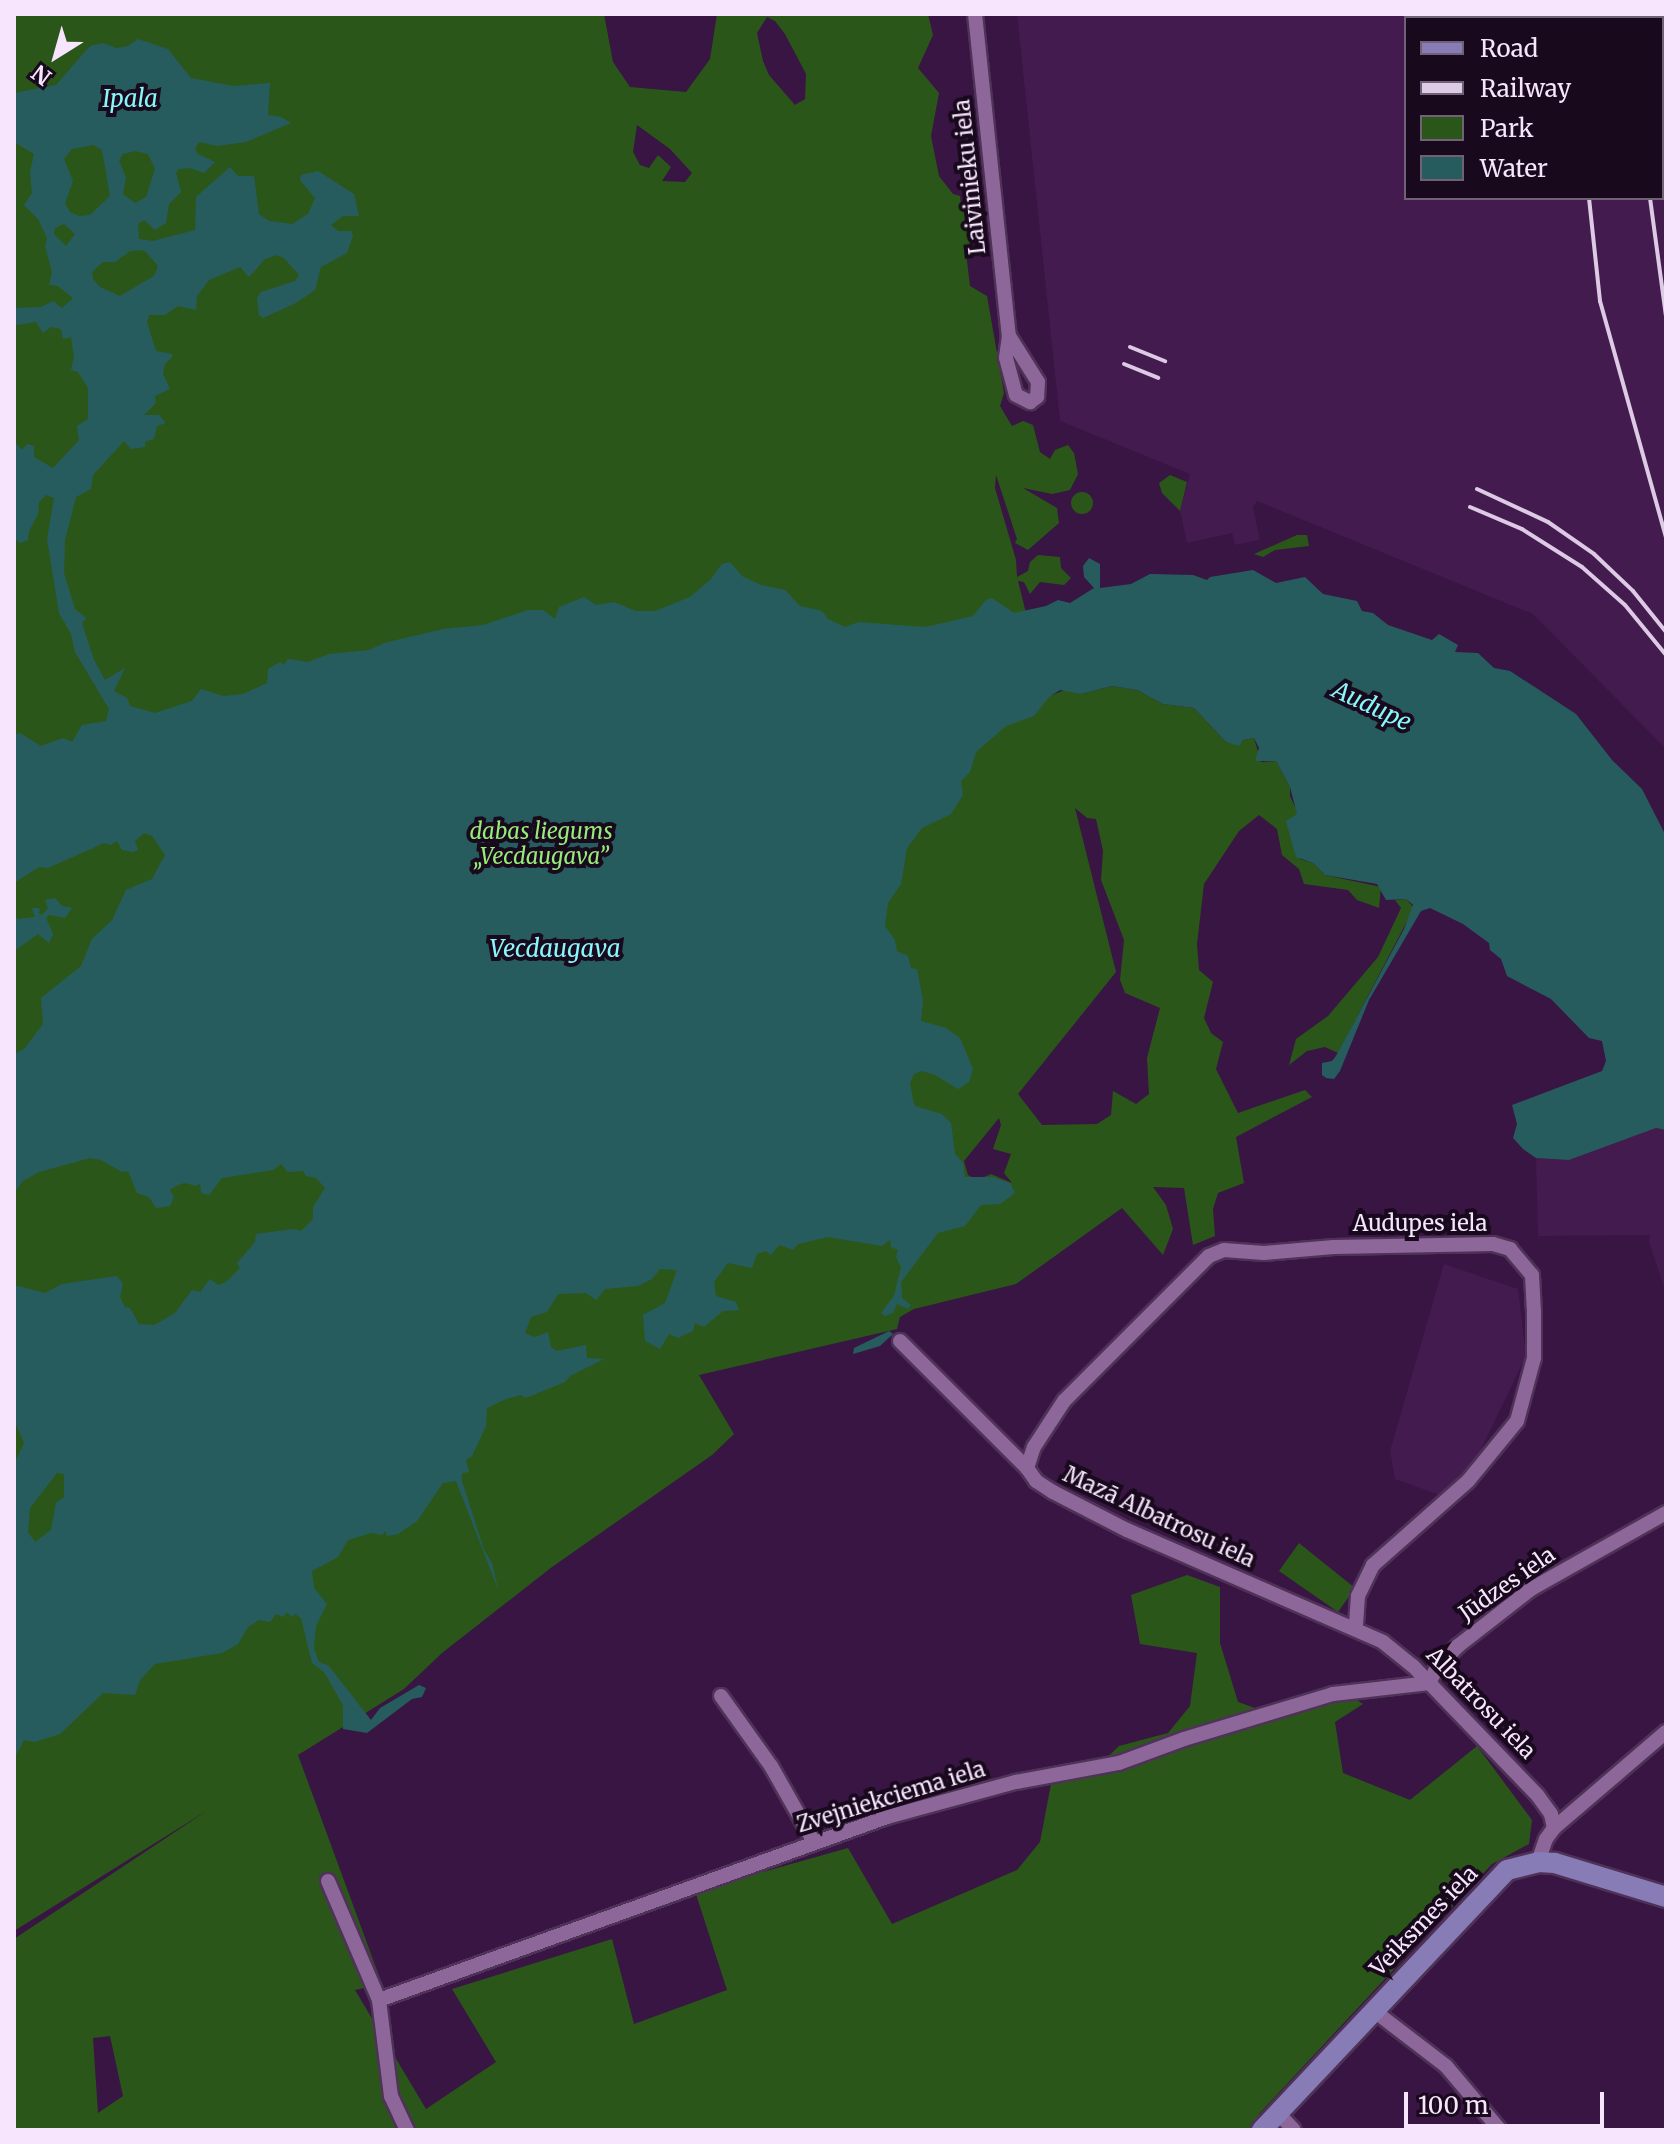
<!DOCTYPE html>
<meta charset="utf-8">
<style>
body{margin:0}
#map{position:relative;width:1680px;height:2144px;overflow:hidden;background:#381542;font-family:Merriweather,serif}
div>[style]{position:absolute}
.built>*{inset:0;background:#431b4f}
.green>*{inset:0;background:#2a5719}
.round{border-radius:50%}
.water>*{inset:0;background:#275c5e}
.roads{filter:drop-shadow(2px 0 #4e3257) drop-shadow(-2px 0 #4e3257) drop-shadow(0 2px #4e3257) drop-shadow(0 -2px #4e3257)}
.minor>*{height:14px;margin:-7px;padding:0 7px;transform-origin:7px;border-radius:7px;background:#8e679a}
.secondary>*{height:20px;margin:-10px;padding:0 10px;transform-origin:10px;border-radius:10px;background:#887cb6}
.rail>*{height:4px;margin:-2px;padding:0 2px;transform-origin:2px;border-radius:2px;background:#ddcae4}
span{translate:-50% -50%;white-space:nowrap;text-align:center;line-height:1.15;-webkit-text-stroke:8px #18091c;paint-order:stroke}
.street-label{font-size:22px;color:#f6e5fc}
.park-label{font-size:22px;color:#97eb79;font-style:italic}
.water-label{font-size:24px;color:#88f7fa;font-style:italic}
.frame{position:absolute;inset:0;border:16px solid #f6e5fc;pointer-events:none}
.legend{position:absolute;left:1404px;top:16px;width:260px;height:184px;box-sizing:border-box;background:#18091c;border:2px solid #716176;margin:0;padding:10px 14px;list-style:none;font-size:24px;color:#f6e5fc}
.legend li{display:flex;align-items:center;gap:16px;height:40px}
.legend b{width:40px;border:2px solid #716176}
.north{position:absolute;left:16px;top:16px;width:80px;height:80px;-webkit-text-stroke:6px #18091c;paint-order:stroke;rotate:217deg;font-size:22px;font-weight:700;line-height:32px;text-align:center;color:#f6e5fc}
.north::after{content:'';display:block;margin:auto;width:28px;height:36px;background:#f6e5fc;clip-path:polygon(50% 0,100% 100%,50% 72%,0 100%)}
.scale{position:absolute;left:1404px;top:2092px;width:200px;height:36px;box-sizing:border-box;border:4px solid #f6e5fc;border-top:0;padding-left:10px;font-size:24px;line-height:28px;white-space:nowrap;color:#f6e5fc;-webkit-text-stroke:6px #18091c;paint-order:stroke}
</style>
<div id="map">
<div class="built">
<div style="clip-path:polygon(evenodd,1017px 14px,1666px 14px,1666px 749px,1533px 614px,1257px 501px,1253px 507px,1260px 540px,1235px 545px,1232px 533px,1187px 543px,1180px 511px,1190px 474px,1060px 421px,1017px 14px,1406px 18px,1662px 18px,1662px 198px,1406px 198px,1406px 18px)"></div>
<div style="clip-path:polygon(1656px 1128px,1666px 1130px,1666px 1293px,1649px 1242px,1650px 1235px,1538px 1236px,1536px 1158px,1569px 1160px)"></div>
<div style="clip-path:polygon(1444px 1264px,1518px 1289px,1526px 1356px,1476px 1460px,1440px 1495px,1395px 1479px,1390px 1451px)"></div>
</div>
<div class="green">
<div style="clip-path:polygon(evenodd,14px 14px,604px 14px,613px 62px,630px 87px,686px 92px,710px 59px,717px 14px,928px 14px,933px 35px,918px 68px,939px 93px,931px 136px,939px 176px,953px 194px,960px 196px,961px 204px,978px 224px,966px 252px,970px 286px,987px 296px,1004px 393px,1000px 406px,1012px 426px,1023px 421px,1033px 425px,1040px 452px,1050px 459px,1055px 450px,1068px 445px,1074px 453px,1078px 474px,1070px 490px,1052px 494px,1023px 488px,1057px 508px,1059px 523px,1028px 550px,1015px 543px,1017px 539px,996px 475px,995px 488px,1016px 560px,1017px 577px,1028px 571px,1030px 562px,1038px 555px,1060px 557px,1061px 568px,1071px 578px,1064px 585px,1040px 582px,1030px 594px,1024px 582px,1018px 581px,1047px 697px,1067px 689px,1081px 694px,1112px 686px,1137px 690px,1163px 704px,1194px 708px,1226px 742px,1239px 745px,1243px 740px,1254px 738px,1261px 762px,1276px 761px,1290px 787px,1290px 796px,1297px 811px,1300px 859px,1313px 863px,1325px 875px,1381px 887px,1379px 908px,1357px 900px,1348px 890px,1304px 884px,1299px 869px,1282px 855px,1277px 829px,1259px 815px,1239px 831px,1204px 884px,1197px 944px,1199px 970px,1213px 982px,1204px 1018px,1211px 1033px,1223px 1042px,1216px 1069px,1238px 1113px,1305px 1090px,1312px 1097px,1236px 1137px,1244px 1183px,1218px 1193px,1213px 1209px,1215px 1236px,1193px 1245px,1184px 1188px,1153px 1187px,1166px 1205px,1173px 1229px,1163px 1255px,1122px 1208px,1016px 1284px,914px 1309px,900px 1317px,897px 1329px,699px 1375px,734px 1434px,712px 1455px,552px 1567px,442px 1653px,404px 1689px,298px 1755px,382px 1984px,355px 1990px,426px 2109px,496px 2062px,452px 1989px,612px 1939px,634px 2024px,727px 1990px,695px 1891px,848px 1848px,892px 1924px,1017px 1870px,1040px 1842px,1051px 1784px,1089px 1775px,1119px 1746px,1168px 1733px,1190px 1706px,1197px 1653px,1140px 1644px,1131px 1595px,1187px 1575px,1220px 1587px,1220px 1643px,1238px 1702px,1278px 1716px,1350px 1696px,1363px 1704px,1335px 1722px,1343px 1773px,1410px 1800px,1477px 1746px,1532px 1820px,1529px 1844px,1492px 1864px,1259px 2114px,1270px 2130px,14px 2130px,14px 1939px,208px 1810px,14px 1931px,14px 14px,767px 17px,775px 21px,785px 34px,806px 74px,805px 99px,795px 105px,769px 75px,763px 61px,757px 33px,767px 17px,14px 14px,637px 125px,670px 149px,692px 173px,685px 182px,662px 181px,671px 167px,658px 155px,649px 168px,640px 165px,633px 152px,637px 125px,14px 14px,1075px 808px,1087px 818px,1096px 819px,1103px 851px,1101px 880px,1124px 940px,1120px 980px,1125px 993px,1160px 1008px,1147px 1058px,1149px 1094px,1136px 1104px,1113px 1091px,1111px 1115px,1097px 1124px,1042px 1125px,1018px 1094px,1116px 972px,1075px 808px,14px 14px,999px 1118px,1001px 1125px,993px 1149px,1011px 1154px,1004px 1173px,1012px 1183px,991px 1174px,977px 1180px,968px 1175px,964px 1161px,999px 1118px,14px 14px,110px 2036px,123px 2096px,98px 2113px,93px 2038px,110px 2036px)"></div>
<div style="clip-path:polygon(1170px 475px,1187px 482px,1180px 511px,1162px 493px,1159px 483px)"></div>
<div class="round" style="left:1071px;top:492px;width:22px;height:22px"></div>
<div style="clip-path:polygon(1297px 535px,1307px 535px,1309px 546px,1275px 550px,1263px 557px,1254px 554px)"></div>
<div style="clip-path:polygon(1406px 899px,1414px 908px,1338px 1053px,1325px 1047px,1307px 1051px,1289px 1065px,1296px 1039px,1328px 1016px,1378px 957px,1401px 908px,1395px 900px)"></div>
<div style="clip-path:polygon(1299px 1543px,1355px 1588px,1338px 1612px,1279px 1571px)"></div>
</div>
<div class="water">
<div style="clip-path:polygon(evenodd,138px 39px,168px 49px,191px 78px,233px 86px,270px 83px,268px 115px,281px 117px,291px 123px,246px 142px,217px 146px,199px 142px,195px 149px,198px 154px,215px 162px,204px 173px,190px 168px,179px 169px,176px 173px,181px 192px,169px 204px,166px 223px,155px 230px,144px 220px,138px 224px,139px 239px,153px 241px,195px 230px,196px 197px,230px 167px,238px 176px,254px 176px,259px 214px,269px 221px,292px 224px,308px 214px,315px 198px,300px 180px,301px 175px,318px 171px,354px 194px,359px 216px,343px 216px,331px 225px,338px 231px,351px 231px,353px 236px,347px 253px,321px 267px,315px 290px,296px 303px,263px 318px,259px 315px,257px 298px,261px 292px,295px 281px,299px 275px,284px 258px,277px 255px,265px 259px,249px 277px,240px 267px,209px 280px,197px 296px,196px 310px,178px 306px,165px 315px,149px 315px,147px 322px,156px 351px,172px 354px,172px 357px,165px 364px,163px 374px,170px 389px,155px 396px,156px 403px,144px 415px,159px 415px,166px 423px,157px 426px,154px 439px,145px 442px,145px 447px,131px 449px,124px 441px,93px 475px,91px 489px,76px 497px,65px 540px,64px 573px,75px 609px,86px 618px,82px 623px,94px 660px,105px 680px,125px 668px,114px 691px,127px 698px,130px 706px,155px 713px,192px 701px,201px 689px,223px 696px,243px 694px,267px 683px,268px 669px,280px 662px,284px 665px,288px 659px,308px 662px,329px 654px,369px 650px,384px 643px,443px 629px,483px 625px,528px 610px,543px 610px,555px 619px,559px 607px,584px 597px,596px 605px,614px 602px,636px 611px,655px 611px,690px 597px,711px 579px,722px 564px,730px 562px,742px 576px,761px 585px,785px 590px,800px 606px,822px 611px,828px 619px,845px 627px,859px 622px,924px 627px,939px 624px,973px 616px,986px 600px,992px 598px,1014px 613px,1046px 606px,1058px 600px,1070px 603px,1094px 588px,1084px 577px,1083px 566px,1089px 558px,1100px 564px,1100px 588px,1131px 584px,1150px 574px,1193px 575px,1207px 580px,1210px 577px,1253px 570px,1276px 583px,1305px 577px,1323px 594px,1357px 601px,1362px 611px,1373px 613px,1388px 625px,1432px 640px,1439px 634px,1458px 645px,1455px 652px,1478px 653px,1494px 668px,1510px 671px,1576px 714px,1612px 760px,1642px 789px,1666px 836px,1666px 1130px,1656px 1128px,1569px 1160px,1536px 1158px,1523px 1149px,1513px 1138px,1517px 1124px,1512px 1105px,1602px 1071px,1606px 1061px,1602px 1041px,1589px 1038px,1551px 999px,1507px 976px,1501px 959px,1490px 950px,1489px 943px,1463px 924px,1430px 908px,1421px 911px,1369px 1000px,1340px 1071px,1334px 1079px,1326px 1078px,1322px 1075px,1322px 1063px,1332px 1061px,1336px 1056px,1404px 929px,1413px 905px,1406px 899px,1386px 900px,1377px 884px,1325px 875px,1313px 863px,1296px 857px,1286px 821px,1297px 814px,1290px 787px,1276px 761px,1255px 761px,1259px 748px,1254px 738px,1243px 740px,1239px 746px,1226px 742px,1194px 708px,1163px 704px,1137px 690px,1112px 686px,1081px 694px,1060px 690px,1049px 697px,1034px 716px,1006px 726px,976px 752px,970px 772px,961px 781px,963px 795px,951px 814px,922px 828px,907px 848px,901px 884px,888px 903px,885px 926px,895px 940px,897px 951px,908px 956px,911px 968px,917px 969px,923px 1001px,921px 1021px,946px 1028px,960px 1038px,973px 1069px,969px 1082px,958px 1089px,935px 1075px,922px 1071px,914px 1074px,910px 1083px,913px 1100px,915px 1106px,942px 1114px,951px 1123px,955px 1154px,963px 1163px,965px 1177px,993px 1177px,1010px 1183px,1015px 1193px,1000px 1204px,981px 1205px,965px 1226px,938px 1233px,901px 1282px,902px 1298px,911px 1305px,908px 1309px,897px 1304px,893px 1313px,885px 1316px,881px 1313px,894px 1296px,901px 1267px,896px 1257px,898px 1250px,891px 1247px,890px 1240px,882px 1246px,828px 1237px,798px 1244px,793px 1250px,779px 1245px,771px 1255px,766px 1251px,757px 1254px,752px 1268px,728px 1263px,714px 1282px,716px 1296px,736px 1302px,739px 1310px,723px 1311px,704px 1327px,695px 1323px,693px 1331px,678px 1338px,669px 1334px,660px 1349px,645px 1341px,643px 1315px,665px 1303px,677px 1270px,660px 1269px,652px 1279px,638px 1286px,605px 1289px,596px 1300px,586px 1293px,558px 1294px,547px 1312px,531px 1317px,525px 1333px,535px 1337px,548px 1332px,551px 1347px,557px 1351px,586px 1345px,587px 1358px,604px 1359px,570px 1376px,565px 1382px,526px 1398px,521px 1395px,506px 1399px,487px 1408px,486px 1426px,472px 1456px,466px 1460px,469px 1472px,462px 1473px,462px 1481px,484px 1550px,492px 1563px,498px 1589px,456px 1481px,443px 1483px,417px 1521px,398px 1534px,387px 1536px,385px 1531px,382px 1535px,371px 1533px,348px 1540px,338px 1557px,312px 1571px,314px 1588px,327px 1604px,316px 1626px,314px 1649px,319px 1662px,329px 1666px,371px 1720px,380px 1708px,419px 1685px,426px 1688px,422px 1697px,412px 1699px,367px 1733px,343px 1729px,343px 1705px,324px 1672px,312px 1663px,301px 1618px,295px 1614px,292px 1617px,287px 1612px,283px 1617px,276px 1614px,270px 1622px,259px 1620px,248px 1627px,238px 1644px,222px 1653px,155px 1664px,140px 1680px,135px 1695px,103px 1693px,60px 1734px,35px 1742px,24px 1740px,14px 1759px,14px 1464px,24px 1443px,14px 1420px,14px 1285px,45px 1293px,62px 1284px,117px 1276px,123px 1284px,120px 1297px,125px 1307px,130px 1308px,139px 1324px,154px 1325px,175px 1313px,192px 1290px,200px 1292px,210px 1279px,218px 1285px,226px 1282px,240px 1268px,237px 1263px,255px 1242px,256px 1234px,294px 1229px,301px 1231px,313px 1219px,313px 1207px,325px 1188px,316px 1178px,306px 1176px,303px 1171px,288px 1172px,281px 1164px,273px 1170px,222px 1178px,209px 1195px,201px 1193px,200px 1183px,197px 1186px,184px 1183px,176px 1186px,170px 1190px,174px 1197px,170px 1206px,156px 1208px,149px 1197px,137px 1193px,128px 1171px,122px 1172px,101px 1160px,90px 1158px,39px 1172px,23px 1181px,14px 1193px,14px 1054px,24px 1049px,43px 1024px,41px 998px,81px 966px,92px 939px,112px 920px,126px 890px,152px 879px,165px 855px,152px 836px,144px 833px,135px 841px,138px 850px,133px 852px,122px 850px,117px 841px,111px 845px,104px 843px,48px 868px,39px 867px,14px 883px,14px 735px,20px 733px,41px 746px,63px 738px,72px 742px,82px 725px,106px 721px,109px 709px,75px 652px,71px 634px,59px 613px,47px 539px,54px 498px,46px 495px,39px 502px,38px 514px,29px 531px,28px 540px,20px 543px,14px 538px,14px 441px,22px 450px,27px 444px,34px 446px,34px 457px,53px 468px,79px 440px,77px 426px,88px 419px,88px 388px,78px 372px,71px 370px,74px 357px,71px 337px,63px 339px,61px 329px,51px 327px,43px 333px,36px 322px,16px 325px,14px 334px,14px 308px,41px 307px,53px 301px,62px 308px,73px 298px,58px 286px,49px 285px,52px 272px,45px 246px,47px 238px,38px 219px,24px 205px,32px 193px,30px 172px,34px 154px,14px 142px,14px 93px,56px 85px,90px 46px,103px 43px,116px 48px,128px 46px,138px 39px,94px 145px,102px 150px,110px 196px,90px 215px,79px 216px,70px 212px,65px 203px,73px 181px,64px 159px,72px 149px,94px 145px,138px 39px,135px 151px,148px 154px,155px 169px,146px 197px,135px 203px,123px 194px,126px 178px,119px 160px,123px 154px,135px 151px,138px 39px,64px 224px,75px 234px,66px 246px,54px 234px,55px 228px,64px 224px,138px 39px,140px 250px,145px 251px,158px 266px,154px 276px,120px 296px,100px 287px,93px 279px,92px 272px,103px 262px,115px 262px,130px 251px,140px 250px,138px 39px,57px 1473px,64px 1474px,64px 1497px,56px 1503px,51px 1530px,35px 1542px,28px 1532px,30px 1508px,57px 1473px)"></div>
<div style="clip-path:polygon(55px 898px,62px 906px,72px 908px,65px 918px,49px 915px,46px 918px,53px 934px,49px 943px,38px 934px,14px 951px,14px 916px,18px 919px,35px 917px,32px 908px,36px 908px,41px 909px,38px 913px,42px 915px,48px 908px,45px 900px)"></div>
<div style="clip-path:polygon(889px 1331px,893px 1334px,880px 1346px,853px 1354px,854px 1348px)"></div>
</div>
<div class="roads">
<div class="minor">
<div style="left:975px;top:14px;width:324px;rotate:84deg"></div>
<div style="left:1009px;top:336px;width:22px;rotate:98deg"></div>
<div style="left:1006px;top:358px;width:38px;rotate:75deg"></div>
<div style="left:1016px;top:395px;width:16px;rotate:27deg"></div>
<div style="left:1030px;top:402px;width:9px;rotate:-36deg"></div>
<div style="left:1037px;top:397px;width:15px;rotate:-86deg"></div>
<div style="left:1038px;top:382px;width:54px;rotate:-122.2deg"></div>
<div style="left:900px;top:1341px;width:180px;rotate:45deg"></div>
<div style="left:1027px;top:1468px;width:16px;rotate:55deg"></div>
<div style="left:1036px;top:1481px;width:20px;rotate:33deg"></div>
<div style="left:1053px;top:1492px;width:83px;rotate:27.2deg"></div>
<div style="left:1127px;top:1530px;width:279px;rotate:23.6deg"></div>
<div style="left:1383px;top:1642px;width:38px;rotate:39deg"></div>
<div style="left:1413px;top:1666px;width:180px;rotate:46.1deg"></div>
<div style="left:1538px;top:1796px;width:22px;rotate:54deg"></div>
<div style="left:1551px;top:1814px;width:14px;rotate:78deg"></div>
<div style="left:1027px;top:1468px;width:22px;rotate:-72deg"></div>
<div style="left:1034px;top:1447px;width:55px;rotate:-56.9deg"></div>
<div style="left:1064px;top:1401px;width:205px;rotate:-45deg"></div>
<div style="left:1209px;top:1256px;width:16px;rotate:-22deg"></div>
<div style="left:1224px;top:1250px;width:40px;rotate:4.3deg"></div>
<div style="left:1264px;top:1253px;width:70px;rotate:-4.9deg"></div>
<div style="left:1334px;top:1247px;width:159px;rotate:-1.1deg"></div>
<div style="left:1493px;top:1244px;width:18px;rotate:16deg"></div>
<div style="left:1510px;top:1249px;width:34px;rotate:50deg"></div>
<div style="left:1532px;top:1275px;width:35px;rotate:87deg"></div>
<div style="left:1534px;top:1310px;width:48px;rotate:90deg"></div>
<div style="left:1534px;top:1358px;width:65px;rotate:105.1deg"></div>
<div style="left:1517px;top:1421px;width:77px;rotate:129.2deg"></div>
<div style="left:1468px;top:1481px;width:127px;rotate:138.5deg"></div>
<div style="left:1373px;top:1565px;width:34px;rotate:116deg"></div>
<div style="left:1358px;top:1596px;width:31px;rotate:94deg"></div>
<div style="left:721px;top:1696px;width:86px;rotate:54.5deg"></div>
<div style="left:771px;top:1766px;width:87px;rotate:60.5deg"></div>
<div style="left:1538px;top:1862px;width:24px;rotate:-71deg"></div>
<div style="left:1546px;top:1839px;width:14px;rotate:-54deg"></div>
<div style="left:1554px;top:1828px;width:148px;rotate:-40.6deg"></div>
<div style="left:328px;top:1881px;width:129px;rotate:66.8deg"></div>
<div style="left:379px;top:2000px;width:97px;rotate:82.9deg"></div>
<div style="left:391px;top:2096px;width:38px;rotate:65deg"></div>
<div style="left:379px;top:2000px;width:540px;rotate:-19.81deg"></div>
<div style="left:887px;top:1817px;width:134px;rotate:-15.2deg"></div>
<div style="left:1016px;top:1782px;width:105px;rotate:-10.5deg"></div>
<div style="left:1119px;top:1763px;width:69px;rotate:-20.3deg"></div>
<div style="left:1184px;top:1739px;width:156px;rotate:-16.8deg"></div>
<div style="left:1333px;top:1694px;width:97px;rotate:-6.5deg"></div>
<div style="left:1429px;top:1683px;width:18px;rotate:-63deg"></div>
<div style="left:1437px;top:1667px;width:30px;rotate:-45deg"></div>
<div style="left:1458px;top:1646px;width:93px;rotate:-38deg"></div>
<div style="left:1531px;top:1589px;width:155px;rotate:-29.4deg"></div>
<div style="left:1373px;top:2010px;width:92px;rotate:37.5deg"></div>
<div style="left:1446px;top:2066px;width:84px;rotate:49.8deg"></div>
<div style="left:1278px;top:2113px;width:23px;rotate:47deg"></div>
</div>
<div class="secondary">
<div style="left:1262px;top:2130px;width:357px;rotate:-46.7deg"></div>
<div style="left:1507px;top:1870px;width:32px;rotate:-14deg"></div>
<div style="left:1538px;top:1862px;width:17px;rotate:3deg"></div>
<div style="left:1555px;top:1863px;width:116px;rotate:17deg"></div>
</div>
</div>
<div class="rail">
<div style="left:1582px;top:14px;width:4px;rotate:90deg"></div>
<div style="left:1625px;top:14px;width:4px;rotate:76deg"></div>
<div style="left:1657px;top:14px;width:4px;rotate:76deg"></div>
<div style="left:1662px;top:49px;width:29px;rotate:82deg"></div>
<div style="left:1589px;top:198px;width:104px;rotate:83.9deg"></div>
<div style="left:1600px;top:301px;width:245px;rotate:74.4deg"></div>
<div style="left:1650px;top:198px;width:119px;rotate:82.3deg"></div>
<div style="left:1130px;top:347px;width:38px;rotate:22deg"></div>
<div style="left:1124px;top:364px;width:37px;rotate:22deg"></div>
<div style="left:1477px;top:489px;width:78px;rotate:24.9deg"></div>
<div style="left:1548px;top:522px;width:56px;rotate:34.8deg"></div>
<div style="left:1594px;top:554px;width:54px;rotate:43.5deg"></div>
<div style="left:1633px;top:591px;width:53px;rotate:51.2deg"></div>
<div style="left:1470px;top:507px;width:56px;rotate:22.9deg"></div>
<div style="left:1522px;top:529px;width:71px;rotate:32.3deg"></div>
<div style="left:1582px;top:567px;width:57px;rotate:41.5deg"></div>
<div style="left:1625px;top:605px;width:65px;rotate:50.6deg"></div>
</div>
<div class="street-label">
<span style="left:970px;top:177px;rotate:-96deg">Laivinieku iela</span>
<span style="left:1420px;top:1224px">Audupes iela</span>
<span style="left:1159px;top:1517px;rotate:25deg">Mazā Albatrosu iela</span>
<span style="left:1507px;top:1584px;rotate:-35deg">Jūdzes iela</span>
<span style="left:1481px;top:1703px;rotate:46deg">Albatrosu iela</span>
<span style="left:891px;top:1797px;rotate:-17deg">Zvejniekciema iela</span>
<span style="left:1424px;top:1921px;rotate:-46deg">Veiksmes iela</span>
</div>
<div class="park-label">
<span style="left:541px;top:844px">dabas liegums<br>„Vecdaugava”</span>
</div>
<div class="water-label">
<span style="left:130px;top:99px">Ipala</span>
<span style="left:1372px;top:706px;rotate:25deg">Audupe</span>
<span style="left:555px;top:949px">Vecdaugava</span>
</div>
<div class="frame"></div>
<ul class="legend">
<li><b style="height:10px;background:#887cb6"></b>Road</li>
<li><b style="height:10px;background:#ddcae4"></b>Railway</li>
<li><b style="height:22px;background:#2a5719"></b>Park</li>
<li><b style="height:22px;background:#275c5e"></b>Water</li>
</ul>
<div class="north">N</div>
<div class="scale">100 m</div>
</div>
